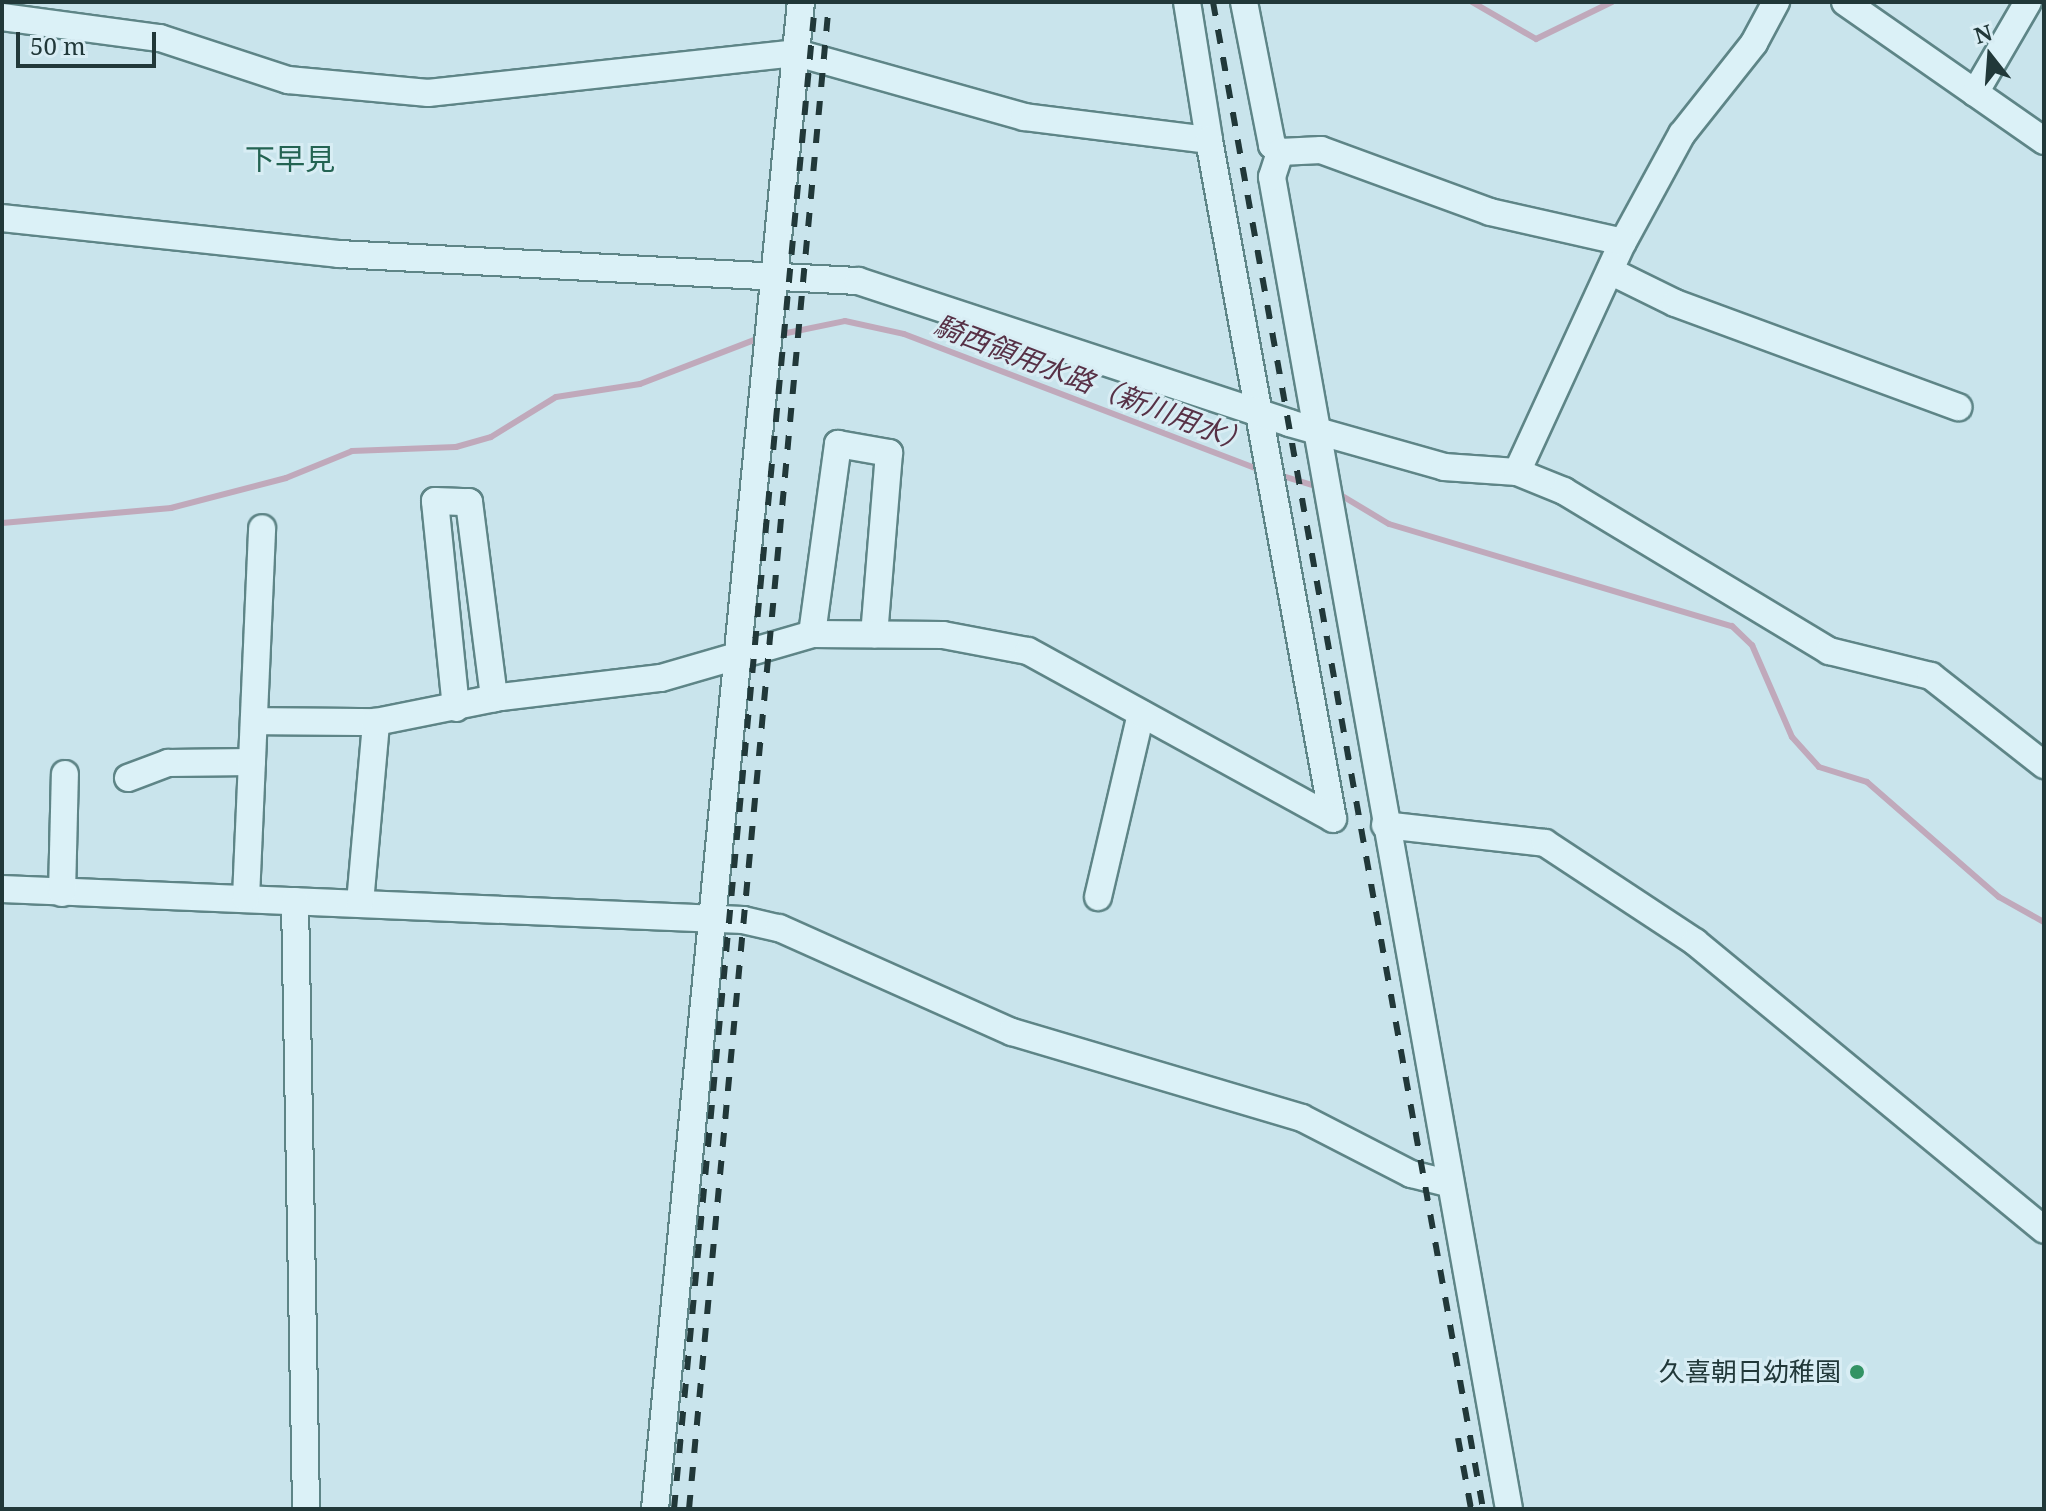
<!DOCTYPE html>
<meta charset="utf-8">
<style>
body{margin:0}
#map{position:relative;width:2046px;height:1511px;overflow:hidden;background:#c9e4ec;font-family:"Noto Serif","Noto Sans JP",serif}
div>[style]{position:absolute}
.stream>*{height:6px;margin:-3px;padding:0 3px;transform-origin:3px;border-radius:3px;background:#c0a9bb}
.roads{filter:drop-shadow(2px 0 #5e8587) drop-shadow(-2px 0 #5e8587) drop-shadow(0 2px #5e8587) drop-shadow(0 -2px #5e8587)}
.minor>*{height:26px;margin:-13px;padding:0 13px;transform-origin:13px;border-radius:13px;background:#dbf1f7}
.rail>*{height:6px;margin-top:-3px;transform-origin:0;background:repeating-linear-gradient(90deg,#213839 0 14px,transparent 0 28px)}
.dots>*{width:22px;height:22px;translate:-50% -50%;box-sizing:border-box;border:4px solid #d8edf4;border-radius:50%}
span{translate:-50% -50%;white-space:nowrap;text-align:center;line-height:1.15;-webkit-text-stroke:6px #d8edf4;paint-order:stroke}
.poi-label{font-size:26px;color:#213839}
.right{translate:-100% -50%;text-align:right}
.water-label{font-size:28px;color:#573146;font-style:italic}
.quarter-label{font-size:30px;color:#236352}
.frame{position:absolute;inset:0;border:4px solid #213839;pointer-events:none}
.north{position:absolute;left:1950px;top:16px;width:80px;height:80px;-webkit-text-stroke:6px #d8edf4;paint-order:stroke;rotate:343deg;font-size:22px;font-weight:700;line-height:32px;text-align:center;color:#213839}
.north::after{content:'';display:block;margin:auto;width:28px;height:36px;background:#213839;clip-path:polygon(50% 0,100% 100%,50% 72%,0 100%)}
.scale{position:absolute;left:16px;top:32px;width:140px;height:36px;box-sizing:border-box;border:4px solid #213839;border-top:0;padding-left:10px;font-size:24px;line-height:28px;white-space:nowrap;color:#213839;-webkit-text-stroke:6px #d8edf4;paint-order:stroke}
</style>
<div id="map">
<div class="stream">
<div style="left:1472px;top:2px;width:74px;rotate:30deg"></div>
<div style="left:1536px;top:39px;width:85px;rotate:-26deg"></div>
<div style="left:777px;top:335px;width:69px;rotate:-11.6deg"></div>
<div style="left:845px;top:321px;width:60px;rotate:12.4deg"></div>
<div style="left:904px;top:334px;width:382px;rotate:20.9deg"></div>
<div style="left:1276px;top:474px;width:45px;rotate:16.8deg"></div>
<div style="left:1334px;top:491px;width:64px;rotate:31deg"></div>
<div style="left:1389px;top:524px;width:358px;rotate:16.6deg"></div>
<div style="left:1732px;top:626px;width:28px;rotate:44deg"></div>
<div style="left:1752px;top:645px;width:100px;rotate:66.5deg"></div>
<div style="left:1792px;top:737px;width:40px;rotate:48deg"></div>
<div style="left:1819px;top:767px;width:50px;rotate:17.4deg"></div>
<div style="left:1867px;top:782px;width:175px;rotate:41.1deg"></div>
<div style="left:1999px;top:897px;width:51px;rotate:29.1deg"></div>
<div style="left:2px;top:523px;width:170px;rotate:-5.1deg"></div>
<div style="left:171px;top:508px;width:119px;rotate:-14.6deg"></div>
<div style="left:286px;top:478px;width:71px;rotate:-22.2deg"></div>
<div style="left:352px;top:451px;width:104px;rotate:-2.2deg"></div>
<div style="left:456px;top:447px;width:36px;rotate:-16deg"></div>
<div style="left:491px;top:437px;width:76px;rotate:-31.6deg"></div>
<div style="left:556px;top:397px;width:85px;rotate:-8.8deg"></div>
<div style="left:640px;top:384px;width:131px;rotate:-21.1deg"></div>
</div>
<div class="roads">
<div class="minor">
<div style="left:1187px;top:2px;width:140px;rotate:80.9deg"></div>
<div style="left:1244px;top:2px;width:146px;rotate:78.9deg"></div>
<div style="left:1272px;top:145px;width:11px;rotate:41deg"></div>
<div style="left:1845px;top:2px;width:243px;rotate:34.9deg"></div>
<div style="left:2px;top:17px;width:159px;rotate:7.6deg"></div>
<div style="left:160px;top:38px;width:135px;rotate:18.2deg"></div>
<div style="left:288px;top:80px;width:141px;rotate:5.3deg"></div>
<div style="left:428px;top:93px;width:371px;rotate:-6.2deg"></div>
<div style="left:797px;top:53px;width:236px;rotate:15.7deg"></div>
<div style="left:1024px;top:117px;width:186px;rotate:7.1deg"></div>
<div style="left:1209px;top:140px;width:690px;rotate:79.65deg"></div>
<div style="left:1975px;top:93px;width:105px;rotate:-59.8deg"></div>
<div style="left:2px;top:218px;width:339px;rotate:6.1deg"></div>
<div style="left:339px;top:254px;width:520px;rotate:2.98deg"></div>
<div style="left:858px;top:281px;width:454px;rotate:18.2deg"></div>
<div style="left:1289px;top:423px;width:161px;rotate:15.8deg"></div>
<div style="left:1444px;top:467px;width:73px;rotate:3.9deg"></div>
<div style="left:1517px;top:472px;width:51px;rotate:22deg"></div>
<div style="left:1564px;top:491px;width:310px;rotate:31.1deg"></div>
<div style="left:1829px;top:651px;width:105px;rotate:13.8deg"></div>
<div style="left:1931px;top:676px;width:144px;rotate:38.2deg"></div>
<div style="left:1610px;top:271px;width:72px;rotate:26.2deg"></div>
<div style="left:1675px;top:303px;width:302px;rotate:20.2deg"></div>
<div style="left:1517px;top:472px;width:253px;rotate:-65.3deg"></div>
<div style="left:1623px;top:242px;width:123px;rotate:-61.4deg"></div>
<div style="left:1682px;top:134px;width:116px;rotate:-51.6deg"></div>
<div style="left:1754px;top:43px;width:47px;rotate:-61.8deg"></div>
<div style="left:812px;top:634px;width:192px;rotate:-82.2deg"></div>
<div style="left:838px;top:444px;width:52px;rotate:10deg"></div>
<div style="left:889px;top:453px;width:182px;rotate:94.7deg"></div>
<div style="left:456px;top:708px;width:208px;rotate:-95.8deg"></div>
<div style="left:435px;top:501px;width:34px;rotate:2deg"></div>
<div style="left:469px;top:502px;width:198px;rotate:82.7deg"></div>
<div style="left:254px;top:721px;width:122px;rotate:0.5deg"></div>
<div style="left:128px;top:778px;width:43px;rotate:-20.6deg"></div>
<div style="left:168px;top:763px;width:84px;rotate:-0.7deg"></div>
<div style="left:1385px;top:825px;width:161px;rotate:6.4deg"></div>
<div style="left:1545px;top:843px;width:180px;rotate:33.4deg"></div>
<div style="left:1695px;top:942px;width:452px;rotate:39.5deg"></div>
<div style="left:2px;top:889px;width:742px;rotate:2.4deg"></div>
<div style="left:743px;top:920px;width:37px;rotate:13deg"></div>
<div style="left:779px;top:928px;width:255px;rotate:24.1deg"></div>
<div style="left:1012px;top:1032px;width:302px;rotate:16.5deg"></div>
<div style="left:1302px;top:1118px;width:123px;rotate:27.2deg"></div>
<div style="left:1411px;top:1174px;width:36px;rotate:14deg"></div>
<div style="left:62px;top:893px;width:119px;rotate:-88.6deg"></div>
<div style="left:1098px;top:897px;width:188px;rotate:-76.8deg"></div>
<div style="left:246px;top:898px;width:370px;rotate:-87.5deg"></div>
<div style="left:295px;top:901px;width:608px;rotate:88.96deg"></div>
<div style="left:360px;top:903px;width:182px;rotate:-84.9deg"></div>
<div style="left:376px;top:722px;width:127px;rotate:-11.3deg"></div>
<div style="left:501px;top:697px;width:161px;rotate:-6.8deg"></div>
<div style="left:661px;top:678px;width:157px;rotate:-16.2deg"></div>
<div style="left:812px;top:634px;width:131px;rotate:0.4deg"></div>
<div style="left:943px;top:635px;width:86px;rotate:10.7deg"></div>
<div style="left:1028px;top:651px;width:348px;rotate:28.8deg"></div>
<div style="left:655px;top:1509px;width:1514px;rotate:-84.47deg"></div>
<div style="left:1509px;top:1509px;width:1353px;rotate:-100.09deg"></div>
<div style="left:1272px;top:177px;width:26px;rotate:-72deg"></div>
<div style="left:1280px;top:152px;width:41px;rotate:-2.8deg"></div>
<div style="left:1321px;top:150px;width:180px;rotate:20.1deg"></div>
<div style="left:1490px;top:212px;width:136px;rotate:12.7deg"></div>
</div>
</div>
<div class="rail">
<div style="left:1213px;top:2px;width:1531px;rotate:79.84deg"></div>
<div style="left:1458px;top:1438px;width:72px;rotate:79.6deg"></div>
<div style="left:674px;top:1509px;width:1514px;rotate:-84.65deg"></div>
<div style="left:689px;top:1509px;width:1513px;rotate:-84.69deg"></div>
</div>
<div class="dots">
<div style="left:1857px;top:1372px;background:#329364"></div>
</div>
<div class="poi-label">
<span class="right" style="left:1841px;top:1372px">久喜朝日幼稚園</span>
</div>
<div class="water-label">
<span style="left:1093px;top:383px;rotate:21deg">騎西領用水路（新川用水）</span>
</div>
<div class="quarter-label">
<span style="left:290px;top:159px">下早見</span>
</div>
<div class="frame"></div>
<div class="north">N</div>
<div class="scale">50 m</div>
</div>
